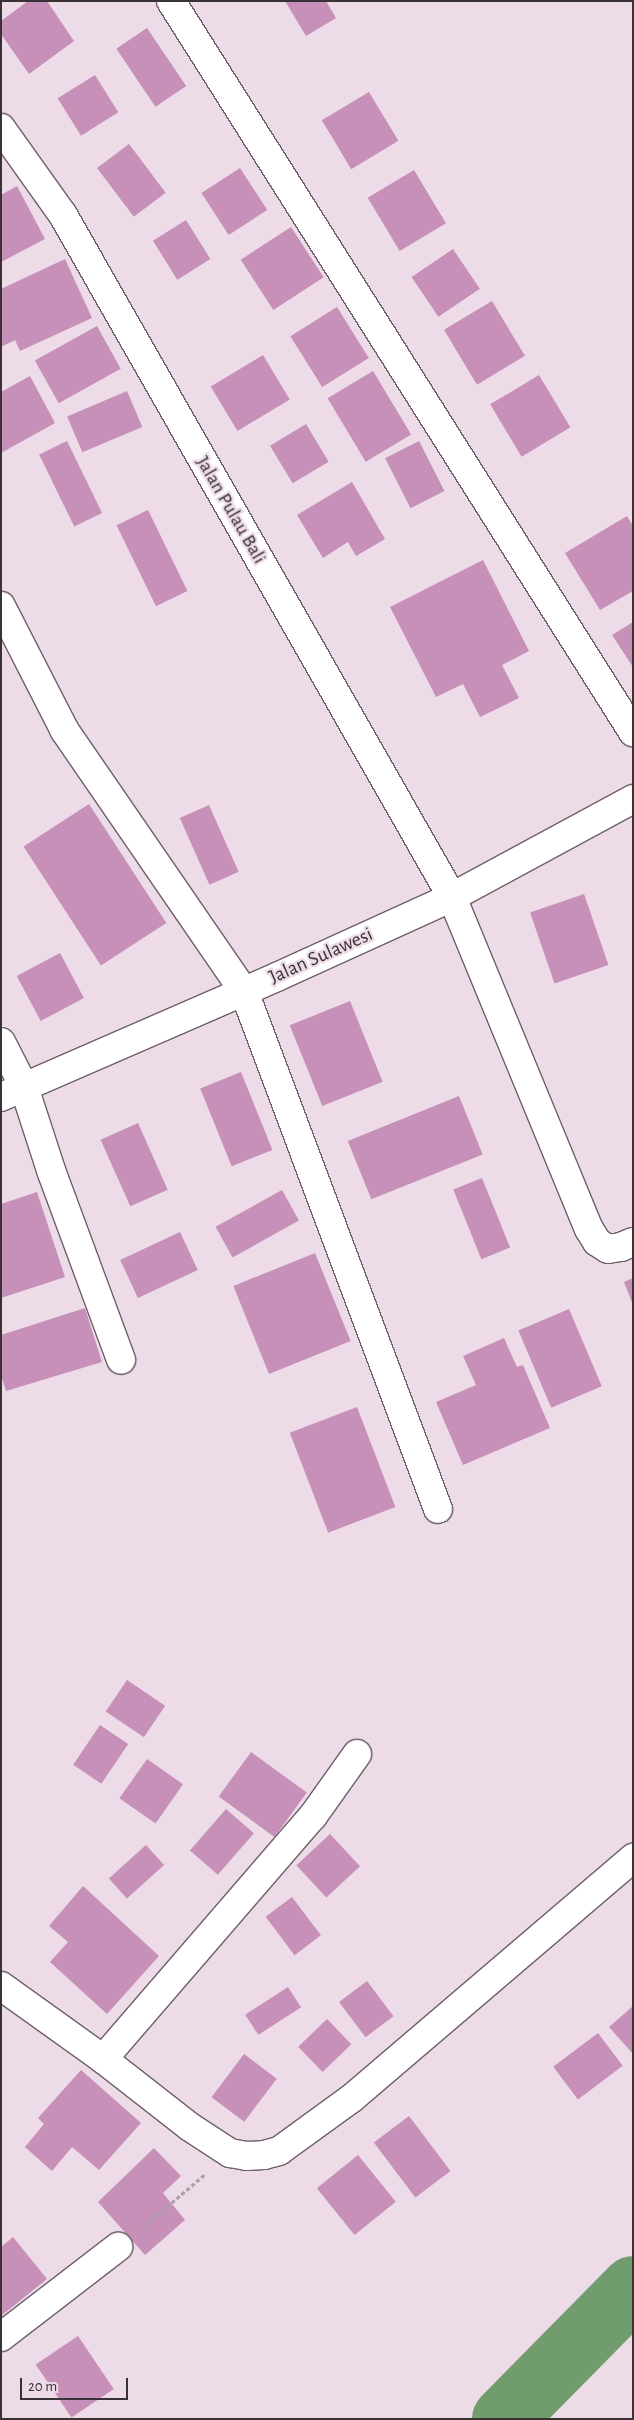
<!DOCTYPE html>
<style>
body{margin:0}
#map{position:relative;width:634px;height:2420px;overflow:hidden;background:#eddbe8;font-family:"Alegreya Sans",sans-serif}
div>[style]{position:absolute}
.river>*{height:64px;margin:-32px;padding:0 32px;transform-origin:32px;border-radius:32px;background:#719c6d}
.building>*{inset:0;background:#c690b8;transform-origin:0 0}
.path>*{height:3px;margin-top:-1.5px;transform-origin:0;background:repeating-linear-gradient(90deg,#ad9fa9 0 4px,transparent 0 6.5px)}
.roads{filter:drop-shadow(1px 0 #6e5f6a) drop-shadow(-1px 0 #6e5f6a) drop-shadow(0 1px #6e5f6a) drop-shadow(0 -1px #6e5f6a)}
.street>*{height:28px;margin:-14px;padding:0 14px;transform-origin:14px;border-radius:14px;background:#fff}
.secondary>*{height:28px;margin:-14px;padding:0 14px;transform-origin:14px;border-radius:14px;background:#fff}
span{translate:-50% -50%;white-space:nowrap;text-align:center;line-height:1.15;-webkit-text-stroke:4.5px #eddbe8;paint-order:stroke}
.street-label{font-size:20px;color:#383236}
.frame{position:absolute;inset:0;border:2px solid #383236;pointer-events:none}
.scale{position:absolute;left:20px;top:2378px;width:108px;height:22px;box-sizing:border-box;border:2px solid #383236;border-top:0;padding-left:6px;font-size:15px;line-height:18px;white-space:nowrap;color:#383236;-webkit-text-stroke:4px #eddbe8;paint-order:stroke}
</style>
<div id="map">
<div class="river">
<div style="left:504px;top:2419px;width:184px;rotate:-45.4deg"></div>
</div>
<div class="building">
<div style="clip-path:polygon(28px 1px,47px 1px,74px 41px,29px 74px,1px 34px,1px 21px)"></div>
<div style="clip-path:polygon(285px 1px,326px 1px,336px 18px,306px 36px)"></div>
<div style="left:147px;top:28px;width:70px;height:37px;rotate:56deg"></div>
<div style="left:95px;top:75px;width:44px;height:44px;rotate:58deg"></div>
<div style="left:369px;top:92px;width:57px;height:55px;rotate:59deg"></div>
<div style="left:129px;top:144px;width:61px;height:40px;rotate:53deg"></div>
<div style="left:240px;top:168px;width:50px;height:46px;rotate:57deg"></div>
<div style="left:414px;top:170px;width:62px;height:54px;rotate:59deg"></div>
<div style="clip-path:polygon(17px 186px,45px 239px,1px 262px,1px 195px)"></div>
<div style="left:186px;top:220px;width:46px;height:39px;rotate:58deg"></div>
<div style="left:291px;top:227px;width:60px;height:60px;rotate:57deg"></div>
<div style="left:453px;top:249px;width:48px;height:50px;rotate:56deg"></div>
<div style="clip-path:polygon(65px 259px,92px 318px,20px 351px,15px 340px,1px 347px,1px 289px)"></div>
<div style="left:492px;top:301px;width:64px;height:56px;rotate:59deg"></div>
<div style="left:337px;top:307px;width:60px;height:55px;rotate:58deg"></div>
<div style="left:97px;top:326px;width:49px;height:71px;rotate:61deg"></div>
<div style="left:263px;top:355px;width:52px;height:61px;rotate:59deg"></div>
<div style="left:373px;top:371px;width:74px;height:53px;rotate:59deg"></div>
<div style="left:539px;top:375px;width:61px;height:57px;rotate:59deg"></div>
<div style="clip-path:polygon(30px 376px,55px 423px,1px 453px,1px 392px)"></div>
<div style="left:127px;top:391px;width:39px;height:65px;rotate:67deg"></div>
<div style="left:306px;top:424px;width:44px;height:42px;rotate:59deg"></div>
<div style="left:67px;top:441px;width:80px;height:31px;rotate:64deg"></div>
<div style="left:419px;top:441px;width:56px;height:38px;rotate:63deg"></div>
<div style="clip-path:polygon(352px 482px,385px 539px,356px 556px,348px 542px,323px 558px,297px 515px)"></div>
<div style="left:148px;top:510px;width:90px;height:35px;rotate:64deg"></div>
<div style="clip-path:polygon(627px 516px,633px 526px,633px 591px,600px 610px,565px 553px)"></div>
<div style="clip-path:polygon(483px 560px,529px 651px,502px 665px,519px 698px,480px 717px,463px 684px,436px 697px,390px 607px)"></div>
<div style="clip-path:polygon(633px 622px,633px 667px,612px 635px)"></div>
<div style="left:89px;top:804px;width:142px;height:78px;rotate:57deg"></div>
<div style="left:209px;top:805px;width:73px;height:32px;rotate:66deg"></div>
<div style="left:584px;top:894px;width:75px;height:57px;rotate:71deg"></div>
<div style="left:60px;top:953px;width:51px;height:49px;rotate:62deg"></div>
<div style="left:350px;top:1001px;width:87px;height:65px;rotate:68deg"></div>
<div style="left:241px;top:1072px;width:84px;height:44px;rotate:68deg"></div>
<div style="left:459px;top:1096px;width:63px;height:120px;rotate:68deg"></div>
<div style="left:138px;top:1123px;width:73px;height:41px;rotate:66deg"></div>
<div style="left:482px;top:1178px;width:75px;height:31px;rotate:68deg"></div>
<div style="left:282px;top:1190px;width:35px;height:76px;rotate:61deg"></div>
<div style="clip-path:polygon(37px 1192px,65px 1277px,1px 1298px,1px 1204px)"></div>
<div style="left:180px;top:1232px;width:42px;height:66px;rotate:65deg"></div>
<div style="left:315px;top:1253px;width:95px;height:88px;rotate:68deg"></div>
<div style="clip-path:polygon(633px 1278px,633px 1305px,624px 1282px)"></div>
<div style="clip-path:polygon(85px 1308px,102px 1362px,6px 1391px,1px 1375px,1px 1335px)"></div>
<div style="left:569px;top:1309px;width:84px;height:55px;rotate:67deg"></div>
<div style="clip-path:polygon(504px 1338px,517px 1367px,523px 1365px,550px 1428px,463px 1465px,436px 1402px,476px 1385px,463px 1356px)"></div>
<div style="left:357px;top:1407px;width:107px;height:72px;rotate:69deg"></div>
<div style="left:127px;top:1680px;width:46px;height:38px;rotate:34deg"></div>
<div style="left:100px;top:1725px;width:34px;height:48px;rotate:34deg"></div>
<div style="left:251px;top:1752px;width:69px;height:55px;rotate:36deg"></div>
<div style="left:147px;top:1759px;width:44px;height:48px;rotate:35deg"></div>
<div style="left:226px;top:1809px;width:37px;height:55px;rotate:41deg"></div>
<div style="left:330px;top:1834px;width:44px;height:46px;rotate:47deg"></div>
<div style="left:146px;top:1845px;width:27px;height:50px;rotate:48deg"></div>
<div style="clip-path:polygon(83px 1886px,159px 1956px,107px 2014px,50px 1962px,68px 1942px,49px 1926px)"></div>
<div style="left:292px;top:1897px;width:48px;height:33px;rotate:53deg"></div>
<div style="left:367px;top:1981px;width:44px;height:35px;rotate:53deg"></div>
<div style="left:288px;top:1987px;width:24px;height:51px;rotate:57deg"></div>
<div style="clip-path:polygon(633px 2006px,633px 2054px,609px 2027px)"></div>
<div style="left:327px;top:2019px;width:35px;height:40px;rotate:46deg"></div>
<div style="left:598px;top:2033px;width:41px;height:56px;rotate:53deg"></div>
<div style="left:244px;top:2054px;width:41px;height:54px;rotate:37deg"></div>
<div style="clip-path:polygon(81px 2070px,141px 2123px,99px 2170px,72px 2147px,52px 2171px,25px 2147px,44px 2124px,38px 2118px)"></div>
<div style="left:409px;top:2116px;width:69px;height:44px;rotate:53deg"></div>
<div style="clip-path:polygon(154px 2148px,181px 2176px,163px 2193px,185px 2220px,145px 2255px,98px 2202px)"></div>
<div style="left:358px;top:2155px;width:60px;height:53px;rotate:51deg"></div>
<div style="clip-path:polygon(13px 2237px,47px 2279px,1px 2316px,1px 2247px)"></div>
<div style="left:78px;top:2336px;width:64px;height:51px;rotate:56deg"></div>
</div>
<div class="path">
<div style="left:142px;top:2228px;width:82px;rotate:-40.5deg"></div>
</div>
<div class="roads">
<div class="street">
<div style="left:171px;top:1px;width:865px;rotate:57.71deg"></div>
<div style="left:1px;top:128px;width:107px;rotate:54.5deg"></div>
<div style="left:63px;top:215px;width:785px;rotate:60.3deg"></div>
<div style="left:452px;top:897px;width:359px;rotate:67.6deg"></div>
<div style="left:589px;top:1229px;width:15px;rotate:58deg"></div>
<div style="left:597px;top:1242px;width:13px;rotate:32deg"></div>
<div style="left:608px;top:1249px;width:13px;rotate:-9deg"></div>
<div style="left:621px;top:1247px;width:13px;rotate:-23deg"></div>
<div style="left:1px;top:606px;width:140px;rotate:62.9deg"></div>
<div style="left:65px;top:731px;width:316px;rotate:55.5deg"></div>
<div style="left:244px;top:991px;width:553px;rotate:69.47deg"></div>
<div style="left:1px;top:1042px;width:51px;rotate:62.9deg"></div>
<div style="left:24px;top:1087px;width:90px;rotate:72deg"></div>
<div style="left:52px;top:1173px;width:199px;rotate:69.7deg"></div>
<div style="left:103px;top:2059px;width:321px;rotate:-49.2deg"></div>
<div style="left:313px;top:1816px;width:76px;rotate:-54.6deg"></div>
<div style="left:1px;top:2337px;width:148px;rotate:-37.6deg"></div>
</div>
<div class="secondary">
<div style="left:1px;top:1097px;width:303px;rotate:-23.5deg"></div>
<div style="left:279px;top:976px;width:190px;rotate:-24.5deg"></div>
<div style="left:452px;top:897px;width:206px;rotate:-28.4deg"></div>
<div style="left:1px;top:1986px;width:125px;rotate:35.6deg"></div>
<div style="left:103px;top:2059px;width:110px;rotate:38deg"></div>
<div style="left:190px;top:2127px;width:48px;rotate:33deg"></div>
<div style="left:230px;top:2153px;width:17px;rotate:10deg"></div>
<div style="left:247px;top:2156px;width:17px;rotate:-3deg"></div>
<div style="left:264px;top:2155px;width:16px;rotate:-15deg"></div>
<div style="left:279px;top:2151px;width:90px;rotate:-36deg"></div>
<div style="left:352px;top:2098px;width:370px;rotate:-40.5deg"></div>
</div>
</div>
<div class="street-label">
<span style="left:231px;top:510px;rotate:60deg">Jalan Pulau Bali</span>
<span style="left:321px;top:956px;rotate:-24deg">Jalan Sulawesi</span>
</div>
<div class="frame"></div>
<div class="scale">20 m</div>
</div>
